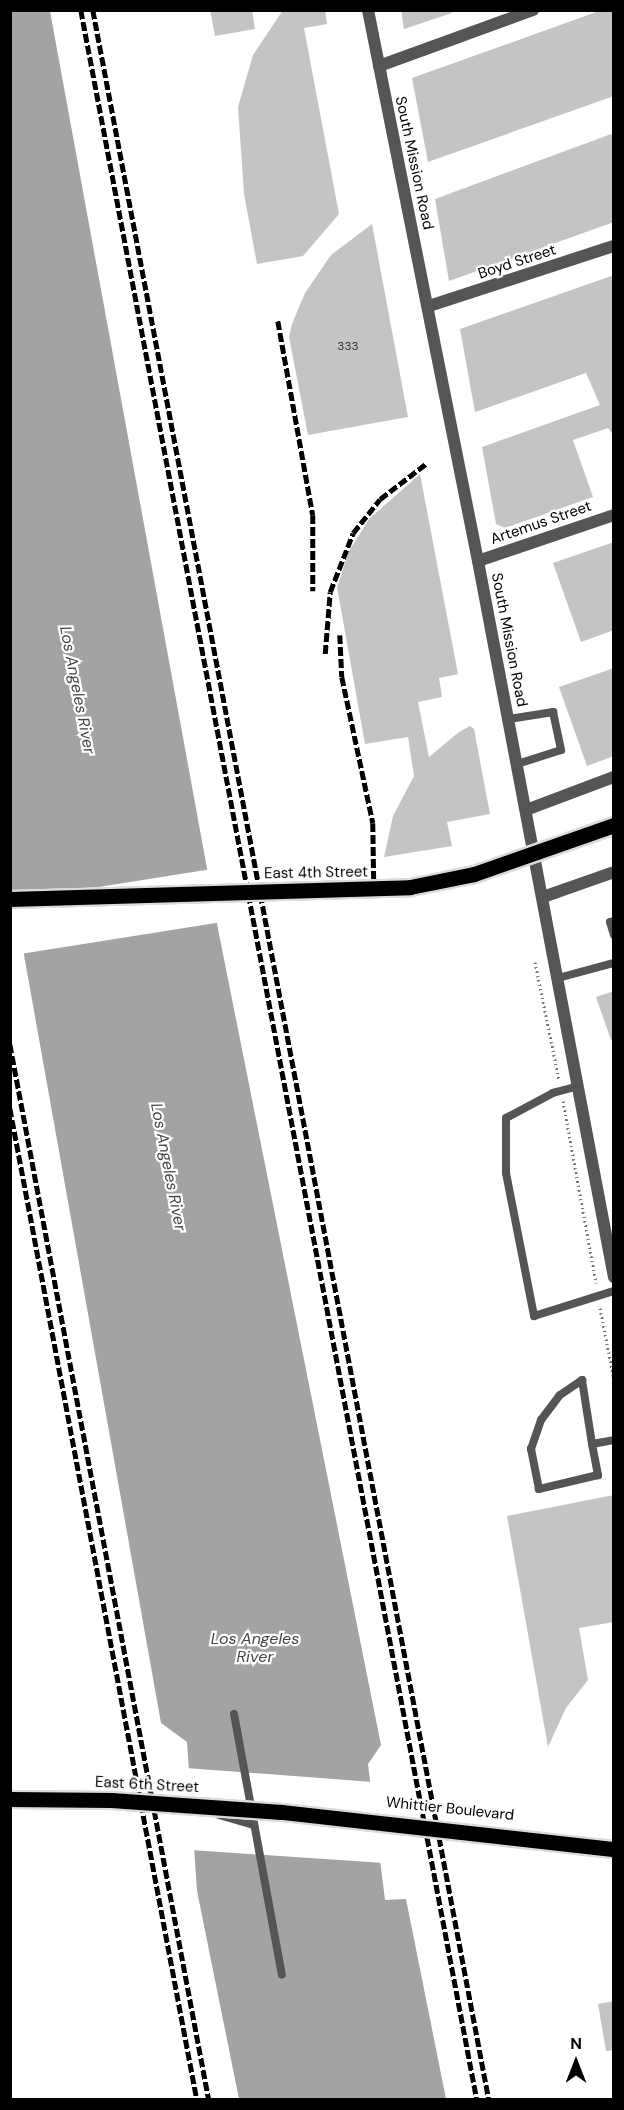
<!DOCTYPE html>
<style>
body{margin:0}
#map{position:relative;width:624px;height:2110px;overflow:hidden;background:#fff;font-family:"DM Sans",sans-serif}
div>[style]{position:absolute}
.water>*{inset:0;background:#a3a3a3}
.pier>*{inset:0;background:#fff;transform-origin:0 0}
.building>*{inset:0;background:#c4c4c4}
.path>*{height:3px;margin-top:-1.5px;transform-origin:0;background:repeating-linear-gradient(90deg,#777 0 1.5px,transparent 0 4.5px)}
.service>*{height:8px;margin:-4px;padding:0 4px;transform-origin:4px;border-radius:4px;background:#555}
.minor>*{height:12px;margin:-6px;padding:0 6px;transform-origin:6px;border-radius:6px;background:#555}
.tertiary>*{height:12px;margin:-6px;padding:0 6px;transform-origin:6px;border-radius:6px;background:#555}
.rail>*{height:4.5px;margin-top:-2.25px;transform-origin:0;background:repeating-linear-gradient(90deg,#000 0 9px,transparent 0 12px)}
.bridges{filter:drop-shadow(2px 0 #dbdbdb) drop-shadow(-2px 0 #dbdbdb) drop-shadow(0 2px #dbdbdb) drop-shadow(0 -2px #dbdbdb)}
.primary-bridge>*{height:15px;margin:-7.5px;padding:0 7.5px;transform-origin:7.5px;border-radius:7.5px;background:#000}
span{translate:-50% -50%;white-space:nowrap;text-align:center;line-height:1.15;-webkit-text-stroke:4.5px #fff;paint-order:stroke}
.number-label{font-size:12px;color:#313131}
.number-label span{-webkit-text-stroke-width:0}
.street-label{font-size:15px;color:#000}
.water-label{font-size:16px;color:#444;font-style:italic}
.frame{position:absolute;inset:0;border:12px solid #000;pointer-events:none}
.north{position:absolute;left:546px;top:2032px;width:60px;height:60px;-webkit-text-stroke:4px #fff;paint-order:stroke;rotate:0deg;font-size:16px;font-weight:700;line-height:24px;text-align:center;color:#000}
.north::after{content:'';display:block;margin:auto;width:21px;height:27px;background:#000;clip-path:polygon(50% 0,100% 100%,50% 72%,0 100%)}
</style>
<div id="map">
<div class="water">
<div style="clip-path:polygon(10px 11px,50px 11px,219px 934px,381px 1745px,368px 1764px,385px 1900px,406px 1899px,446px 2099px,239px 2099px,197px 1891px,187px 1742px,161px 1723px,11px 882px)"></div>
</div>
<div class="pier">
<div style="left:212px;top:869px;width:54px;height:201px;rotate:81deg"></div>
<div style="clip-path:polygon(186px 1768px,373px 1782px,384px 1863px,191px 1850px)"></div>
</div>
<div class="building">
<div style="clip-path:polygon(210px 10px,252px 10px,255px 29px,215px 36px)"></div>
<div style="clip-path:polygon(283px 10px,325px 10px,327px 24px,304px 28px,339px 214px,303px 256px,257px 264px,244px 194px,238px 107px,253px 55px)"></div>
<div style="clip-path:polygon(401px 10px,451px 10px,452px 13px,404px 29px)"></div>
<div style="clip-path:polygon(602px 10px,614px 10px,614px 96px,428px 162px,412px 78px)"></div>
<div style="clip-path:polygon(614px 133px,614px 222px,449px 281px,435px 199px)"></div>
<div style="clip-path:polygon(372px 224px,408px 417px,308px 435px,289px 337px,292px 324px,305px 293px,331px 255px)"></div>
<div style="clip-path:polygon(614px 275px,614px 436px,608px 428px,573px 440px,593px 497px,505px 528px,496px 524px,482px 447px,600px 405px,586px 373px,475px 412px,460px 329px)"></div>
<div style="clip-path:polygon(420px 474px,458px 674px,439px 678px,442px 697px,418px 702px,429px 757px,459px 732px,470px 726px,474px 729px,490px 814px,447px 822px,452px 846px,384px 857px,393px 816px,414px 776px,408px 737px,365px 744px,337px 587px,349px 551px,369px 519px)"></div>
<div style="clip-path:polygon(614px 542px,614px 630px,581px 642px,553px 563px)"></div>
<div style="clip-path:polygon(614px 668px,614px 756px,587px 766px,559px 687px)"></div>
<div style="clip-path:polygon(614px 991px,614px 1039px,611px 1040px,596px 997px)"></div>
<div style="clip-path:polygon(614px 1495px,614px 1622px,579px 1628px,588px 1680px,566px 1708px,548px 1747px,507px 1516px)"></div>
<div style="clip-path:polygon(614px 2001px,614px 2050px,606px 2051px,598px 2004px)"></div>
</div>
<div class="path">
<div style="left:535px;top:962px;width:120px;rotate:78.5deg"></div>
<div style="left:563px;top:1101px;width:185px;rotate:79.7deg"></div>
<div style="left:600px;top:1308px;width:73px;rotate:79deg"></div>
</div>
<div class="service">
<div style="left:509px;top:719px;width:45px;rotate:-9deg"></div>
<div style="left:553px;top:712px;width:39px;rotate:78deg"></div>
<div style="left:561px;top:750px;width:46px;rotate:162.3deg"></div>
<div style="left:614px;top:921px;width:4px;rotate:166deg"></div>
<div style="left:610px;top:922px;width:14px;rotate:73deg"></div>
<div style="left:558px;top:978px;width:58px;rotate:-15deg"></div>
<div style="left:579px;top:1086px;width:27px;rotate:165deg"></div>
<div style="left:553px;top:1093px;width:53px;rotate:152deg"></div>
<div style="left:506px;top:1118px;width:55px;rotate:90deg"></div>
<div style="left:506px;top:1173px;width:146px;rotate:78.9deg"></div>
<div style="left:534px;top:1316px;width:84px;rotate:-17.4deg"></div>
<div style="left:592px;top:1444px;width:32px;rotate:79deg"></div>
<div style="left:598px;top:1475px;width:61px;rotate:166.7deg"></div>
<div style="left:539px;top:1489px;width:41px;rotate:-101.3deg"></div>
<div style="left:531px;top:1449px;width:31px;rotate:-71deg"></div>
<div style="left:541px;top:1420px;width:31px;rotate:-53deg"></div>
<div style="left:560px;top:1395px;width:27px;rotate:-34deg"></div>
<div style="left:582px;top:1380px;width:65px;rotate:81.1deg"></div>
<div style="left:592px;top:1444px;width:22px;rotate:-10deg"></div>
<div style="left:234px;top:1714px;width:265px;rotate:79.6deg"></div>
<div style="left:219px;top:1815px;width:35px;rotate:16deg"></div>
</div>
<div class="minor">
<div style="left:379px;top:66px;width:164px;rotate:-20deg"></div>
<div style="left:429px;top:306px;width:194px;rotate:-18deg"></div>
<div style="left:478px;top:561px;width:144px;rotate:-18.7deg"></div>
<div style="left:526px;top:810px;width:94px;rotate:-20.6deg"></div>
<div style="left:543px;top:897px;width:75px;rotate:-19.4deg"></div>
</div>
<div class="tertiary">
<div style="left:368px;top:10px;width:562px;rotate:78.71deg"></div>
<div style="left:478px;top:561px;width:729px;rotate:79.25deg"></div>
</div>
<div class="rail">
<div style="left:81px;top:10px;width:2127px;rotate:79.27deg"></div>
<div style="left:93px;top:10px;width:2127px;rotate:79.27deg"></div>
<div style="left:278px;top:321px;width:197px;rotate:79.8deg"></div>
<div style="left:313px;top:515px;width:76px;rotate:90deg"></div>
<div style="left:340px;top:635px;width:42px;rotate:87.3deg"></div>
<div style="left:342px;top:677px;width:149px;rotate:78deg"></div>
<div style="left:373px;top:823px;width:67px;rotate:89.1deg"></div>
<div style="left:325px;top:654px;width:62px;rotate:-85.4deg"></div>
<div style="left:330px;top:592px;width:63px;rotate:-68.7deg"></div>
<div style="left:353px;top:533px;width:43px;rotate:-51.5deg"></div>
<div style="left:380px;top:499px;width:59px;rotate:-37.5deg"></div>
<div style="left:10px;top:1044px;width:1075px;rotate:79.33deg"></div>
<div style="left:10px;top:1108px;width:1009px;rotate:79.32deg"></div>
</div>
<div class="bridges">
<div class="primary-bridge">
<div style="left:10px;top:899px;width:400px;rotate:-1.7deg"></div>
<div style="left:410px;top:887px;width:65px;rotate:-11.5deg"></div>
<div style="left:474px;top:874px;width:148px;rotate:-19.3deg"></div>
<div style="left:10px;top:1799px;width:101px;rotate:0.6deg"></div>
<div style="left:111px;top:1800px;width:171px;rotate:4deg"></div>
<div style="left:282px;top:1812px;width:334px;rotate:6.4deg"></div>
</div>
</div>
<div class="number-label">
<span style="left:348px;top:347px">333</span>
</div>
<div class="street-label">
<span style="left:414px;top:163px;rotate:78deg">South Mission Road</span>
<span style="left:517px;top:262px;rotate:-18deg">Boyd Street</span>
<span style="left:541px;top:523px;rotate:-19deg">Artemus Street</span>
<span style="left:509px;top:640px;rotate:79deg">South Mission Road</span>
<span style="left:316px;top:873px;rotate:-1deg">East 4th Street</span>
<span style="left:147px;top:1785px;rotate:3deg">East 6th Street</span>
<span style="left:450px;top:1809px;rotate:6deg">Whittier Boulevard</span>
</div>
<div class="water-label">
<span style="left:77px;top:690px;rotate:79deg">Los Angeles River</span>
<span style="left:168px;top:1167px;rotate:79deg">Los Angeles River</span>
<span style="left:255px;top:1648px">Los Angeles<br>River</span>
</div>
<div class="frame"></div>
<div class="north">N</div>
</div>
